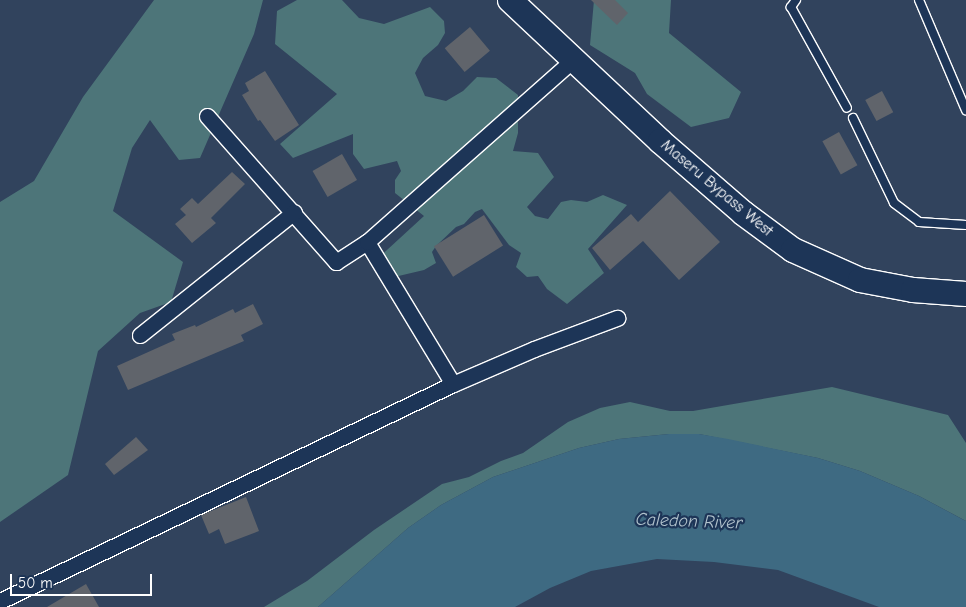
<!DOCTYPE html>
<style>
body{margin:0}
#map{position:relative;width:966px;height:607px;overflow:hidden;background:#31435d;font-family:"Comic Neue",sans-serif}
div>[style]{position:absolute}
.green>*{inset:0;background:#4d7579}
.water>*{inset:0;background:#3e6a82}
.building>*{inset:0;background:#60646b;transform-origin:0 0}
.roads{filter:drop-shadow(1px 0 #fff) drop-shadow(-1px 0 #fff) drop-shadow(0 1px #fff) drop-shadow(0 -1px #fff)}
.service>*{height:8px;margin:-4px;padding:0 4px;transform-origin:4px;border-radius:4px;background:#1d3557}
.minor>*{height:15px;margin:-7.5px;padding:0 7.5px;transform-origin:7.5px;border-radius:7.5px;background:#1d3557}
.primary>*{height:24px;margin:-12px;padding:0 12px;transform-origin:12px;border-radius:12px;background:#1d3557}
span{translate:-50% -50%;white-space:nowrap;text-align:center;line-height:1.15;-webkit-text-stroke:4.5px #1d3557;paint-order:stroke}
.street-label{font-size:16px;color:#fff}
.water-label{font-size:18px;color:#b2c3cd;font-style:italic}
.scale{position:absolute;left:10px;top:574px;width:142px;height:22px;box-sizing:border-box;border:2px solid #fff;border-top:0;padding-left:6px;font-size:15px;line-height:18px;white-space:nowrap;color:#fff;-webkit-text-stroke:4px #1d3557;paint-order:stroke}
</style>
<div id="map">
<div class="green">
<div style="clip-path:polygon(154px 0,263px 0,254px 34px,200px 158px,179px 160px,150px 120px,132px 148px,113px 211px,183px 262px,171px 302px,140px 313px,98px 351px,68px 475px,0 522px,0 202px,34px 181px,83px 97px)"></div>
<div style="clip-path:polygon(297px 0,342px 0,359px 18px,384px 24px,430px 7px,444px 21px,445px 33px,438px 45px,423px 58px,415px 73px,425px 96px,446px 101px,463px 91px,477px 77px,496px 78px,518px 95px,518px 133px,513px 151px,538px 153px,554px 177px,527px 207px,535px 216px,548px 219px,561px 202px,571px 200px,587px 202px,603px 195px,627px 205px,588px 249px,604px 273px,567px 304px,547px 289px,538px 276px,527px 277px,516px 267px,521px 253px,509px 245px,482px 209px,475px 212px,464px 224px,456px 227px,436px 246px,432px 252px,436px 263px,424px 270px,390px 278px,375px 261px,424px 216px,395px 193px,395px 180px,401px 171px,397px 161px,364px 169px,353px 154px,353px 134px,293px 158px,280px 144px,337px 94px,275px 44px,277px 11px)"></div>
<div style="clip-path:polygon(594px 0,671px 0,669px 33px,741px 92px,729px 118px,691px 127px,647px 94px,635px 73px,590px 45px)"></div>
<div style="clip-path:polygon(832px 387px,948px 415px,966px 443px,966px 521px,919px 496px,860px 471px,818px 458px,699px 434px,669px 434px,619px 439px,579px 448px,493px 477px,441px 505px,408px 528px,318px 607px,264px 607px,307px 581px,374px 530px,442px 484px,469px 477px,501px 461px,523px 453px,568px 422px,600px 408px,630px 402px,670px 411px,693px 411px)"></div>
</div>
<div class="water">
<div style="clip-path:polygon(669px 434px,699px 434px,728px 439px,818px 458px,860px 471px,919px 496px,962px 519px,966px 521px,966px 607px,879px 607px,778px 570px,714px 562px,657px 559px,591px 571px,550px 588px,515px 607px,318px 607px,408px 528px,441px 505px,493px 477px,579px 448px,619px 439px)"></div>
</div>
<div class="building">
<div style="clip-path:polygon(591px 0,615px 0,628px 13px,617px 25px)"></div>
<div style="left:470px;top:27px;width:31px;height:33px;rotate:50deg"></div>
<div style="clip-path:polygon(265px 71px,299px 125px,275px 141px,260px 120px,258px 121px,242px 95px,249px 91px,245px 83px)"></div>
<div style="left:882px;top:91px;width:24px;height:19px;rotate:62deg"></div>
<div style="left:839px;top:132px;width:38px;height:19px;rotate:61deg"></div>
<div style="left:342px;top:154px;width:30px;height:34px;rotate:60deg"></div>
<div style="clip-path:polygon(232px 172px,245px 184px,211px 218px,216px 223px,192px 243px,175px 224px,186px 215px,180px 209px,192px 198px,198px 204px)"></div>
<div style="clip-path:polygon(670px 191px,720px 242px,679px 280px,643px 241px,610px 270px,592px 248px,631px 214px,638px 222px)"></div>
<div style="left:484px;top:215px;width:36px;height:59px;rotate:58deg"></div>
<div style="clip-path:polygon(253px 304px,263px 324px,241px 335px,244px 341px,128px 390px,117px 366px,175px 340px,172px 334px,195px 325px,196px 327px,233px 309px,235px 313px)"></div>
<div style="clip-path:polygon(136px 437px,148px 450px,114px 475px,105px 464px)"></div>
<div style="clip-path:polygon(246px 497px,259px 531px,225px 544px,219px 529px,209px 534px,201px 515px)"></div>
<div style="clip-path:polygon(86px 584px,99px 607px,47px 607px)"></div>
</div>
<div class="roads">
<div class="service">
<div style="left:796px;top:0;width:9px;rotate:126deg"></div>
<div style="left:791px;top:7px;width:115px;rotate:61deg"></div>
<div style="left:919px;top:0;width:120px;rotate:66.9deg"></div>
<div style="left:853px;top:118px;width:94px;rotate:64.2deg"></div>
<div style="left:894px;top:203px;width:31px;rotate:37deg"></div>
<div style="left:919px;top:222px;width:47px;rotate:3.7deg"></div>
</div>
<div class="minor">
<div style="left:207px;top:116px;width:195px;rotate:48.5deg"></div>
<div style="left:336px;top:262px;width:37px;rotate:-33deg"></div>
<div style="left:367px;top:242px;width:166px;rotate:58.8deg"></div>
<div style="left:367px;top:242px;width:275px;rotate:-41.5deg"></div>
<div style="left:140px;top:335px;width:197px;rotate:-38.6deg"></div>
<div style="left:0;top:601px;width:502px;rotate:-25.6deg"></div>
<div style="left:453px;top:384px;width:88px;rotate:-23.4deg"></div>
<div style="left:534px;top:349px;width:89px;rotate:-20.5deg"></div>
</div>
<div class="primary">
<div style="left:510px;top:0;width:206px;rotate:43.2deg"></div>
<div style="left:660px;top:141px;width:110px;rotate:40.9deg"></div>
<div style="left:743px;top:213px;width:62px;rotate:36.5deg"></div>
<div style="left:793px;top:250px;width:73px;rotate:24.1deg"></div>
<div style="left:860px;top:280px;width:54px;rotate:10.7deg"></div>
<div style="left:913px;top:290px;width:53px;rotate:4.3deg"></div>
</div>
</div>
<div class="street-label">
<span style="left:717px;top:188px;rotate:40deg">Maseru Bypass West</span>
</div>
<div class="water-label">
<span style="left:689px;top:522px;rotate:2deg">Caledon River</span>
</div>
<div class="scale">50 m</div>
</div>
